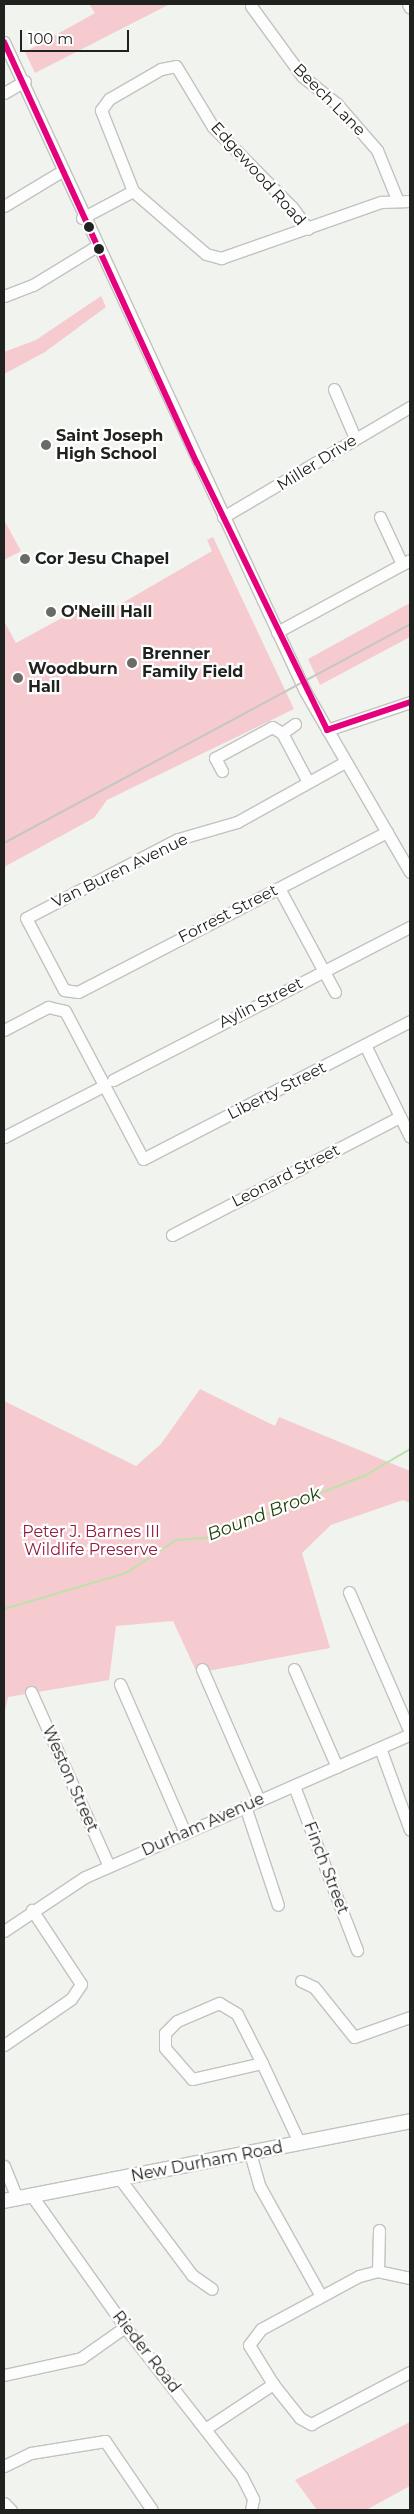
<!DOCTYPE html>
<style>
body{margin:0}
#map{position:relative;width:414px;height:2514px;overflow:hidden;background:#f1f3ef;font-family:Montserrat,sans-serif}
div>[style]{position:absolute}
.green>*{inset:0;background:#f6cbd0}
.stream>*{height:2px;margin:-1px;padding:0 1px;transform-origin:1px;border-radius:1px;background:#bce2a8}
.roads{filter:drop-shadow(1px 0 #c1c3bf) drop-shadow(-1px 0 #c1c3bf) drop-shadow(0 1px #c1c3bf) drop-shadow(0 -1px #c1c3bf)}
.minor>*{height:11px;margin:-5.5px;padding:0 5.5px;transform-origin:5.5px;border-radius:5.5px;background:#fdfdfd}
.major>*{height:14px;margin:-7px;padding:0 7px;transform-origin:7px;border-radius:7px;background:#fdfdfd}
.rail>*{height:2px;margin:-1px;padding:0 1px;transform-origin:1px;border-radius:1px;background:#c6c6c5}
.bus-1>*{height:6px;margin:-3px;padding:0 3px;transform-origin:3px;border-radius:3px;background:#e5007d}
.dots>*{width:14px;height:14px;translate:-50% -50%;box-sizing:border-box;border:2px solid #fff;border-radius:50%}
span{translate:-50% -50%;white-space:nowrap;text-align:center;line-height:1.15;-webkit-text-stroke:4.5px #fff;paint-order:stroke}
.street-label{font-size:16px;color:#20221f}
.poi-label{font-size:16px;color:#20221f;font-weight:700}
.left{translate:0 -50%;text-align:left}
.park-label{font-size:16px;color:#901d40}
.water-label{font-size:18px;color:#204108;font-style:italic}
.frame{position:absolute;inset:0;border:5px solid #20221f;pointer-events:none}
.scale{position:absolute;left:20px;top:30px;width:109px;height:22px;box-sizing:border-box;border:2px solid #20221f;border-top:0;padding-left:6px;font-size:15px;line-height:18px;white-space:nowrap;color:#20221f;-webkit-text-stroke:4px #fff;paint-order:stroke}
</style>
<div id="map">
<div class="green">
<div style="clip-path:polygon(89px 4px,170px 4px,35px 73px,25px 52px,95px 13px)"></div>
<div style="clip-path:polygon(101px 296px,106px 307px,45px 352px,4px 374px,4px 352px,36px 340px)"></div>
<div style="clip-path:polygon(4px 520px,21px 551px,4px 560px)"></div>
<div style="clip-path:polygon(213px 537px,294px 709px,107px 800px,94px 818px,4px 867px,4px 621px,16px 643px,91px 602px,100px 616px,212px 551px,207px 540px)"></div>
<div style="clip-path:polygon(410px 603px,410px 637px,320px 685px,308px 659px)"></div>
<div style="clip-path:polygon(200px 1389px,275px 1426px,279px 1417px,410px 1471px,410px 1503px,403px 1500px,331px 1525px,302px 1553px,330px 1648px,197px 1673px,173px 1621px,116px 1626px,109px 1680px,8px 1697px,4px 1715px,4px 1401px,136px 1466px,161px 1444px)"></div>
<div style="clip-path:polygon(410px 2422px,410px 2486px,366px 2510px,317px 2510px,295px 2480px)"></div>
</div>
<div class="stream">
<div style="left:4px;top:1609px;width:127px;rotate:-16.4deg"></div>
<div style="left:126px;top:1573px;width:60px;rotate:-33.4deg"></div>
<div style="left:176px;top:1540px;width:30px;rotate:-4deg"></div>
<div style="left:206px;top:1538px;width:172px;rotate:-21.5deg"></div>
<div style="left:366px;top:1475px;width:51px;rotate:-30.6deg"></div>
</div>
<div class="roads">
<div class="minor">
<div style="left:408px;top:4px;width:4px;rotate:63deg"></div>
<div style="left:251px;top:6px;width:87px;rotate:53.9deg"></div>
<div style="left:302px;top:76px;width:45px;rotate:38.7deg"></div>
<div style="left:337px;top:104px;width:61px;rotate:49deg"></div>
<div style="left:377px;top:150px;width:53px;rotate:67.8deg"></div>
<div style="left:4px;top:42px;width:715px;rotate:65.12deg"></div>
<div style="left:305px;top:691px;width:209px;rotate:59.9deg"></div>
<div style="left:4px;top:93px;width:24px;rotate:-30deg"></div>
<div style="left:133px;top:191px;width:87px;rotate:-111.6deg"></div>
<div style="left:101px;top:110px;width:14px;rotate:-54deg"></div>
<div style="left:109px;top:99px;width:60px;rotate:-30deg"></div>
<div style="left:161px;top:69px;width:15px;rotate:-11deg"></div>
<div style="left:176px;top:66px;width:71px;rotate:58.8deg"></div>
<div style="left:213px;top:127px;width:112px;rotate:45.4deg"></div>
<div style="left:292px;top:207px;width:27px;rotate:54deg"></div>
<div style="left:4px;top:206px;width:68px;rotate:-31.1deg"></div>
<div style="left:82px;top:218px;width:58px;rotate:-27.9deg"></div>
<div style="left:133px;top:191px;width:96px;rotate:40.8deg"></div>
<div style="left:206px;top:254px;width:16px;rotate:15deg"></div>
<div style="left:221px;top:258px;width:170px;rotate:-19.3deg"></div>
<div style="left:381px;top:202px;width:29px;rotate:-2deg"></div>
<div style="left:4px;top:296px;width:31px;rotate:-21deg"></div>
<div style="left:33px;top:285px;width:73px;rotate:-31.5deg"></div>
<div style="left:334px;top:389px;width:53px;rotate:66.8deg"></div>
<div style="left:223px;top:517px;width:217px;rotate:-30.5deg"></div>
<div style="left:380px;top:517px;width:52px;rotate:64.9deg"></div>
<div style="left:277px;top:632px;width:151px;rotate:-28.4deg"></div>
<div style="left:295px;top:724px;width:16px;rotate:145deg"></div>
<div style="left:282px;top:733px;width:55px;rotate:62deg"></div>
<div style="left:327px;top:730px;width:88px;rotate:-18.6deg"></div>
<div style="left:345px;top:762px;width:124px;rotate:150.9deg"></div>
<div style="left:237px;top:822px;width:61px;rotate:163.9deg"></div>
<div style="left:178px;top:839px;width:171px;rotate:152.5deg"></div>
<div style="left:26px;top:918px;width:81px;rotate:62.2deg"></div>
<div style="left:64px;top:990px;width:14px;rotate:8deg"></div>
<div style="left:78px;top:992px;width:348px;rotate:-27.4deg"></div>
<div style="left:222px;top:771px;width:15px;rotate:-118deg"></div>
<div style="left:215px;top:758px;width:65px;rotate:-28.5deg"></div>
<div style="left:272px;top:727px;width:12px;rotate:31deg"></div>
<div style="left:279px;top:888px;width:118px;rotate:61.7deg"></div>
<div style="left:4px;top:1030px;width:50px;rotate:-27.6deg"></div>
<div style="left:48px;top:1007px;width:17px;rotate:13deg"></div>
<div style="left:65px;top:1011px;width:167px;rotate:62.2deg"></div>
<div style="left:143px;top:1159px;width:301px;rotate:-27.3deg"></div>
<div style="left:365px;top:1045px;width:102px;rotate:63.9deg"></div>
<div style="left:113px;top:1080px;width:334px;rotate:-27.3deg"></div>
<div style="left:4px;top:1137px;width:114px;rotate:-27.2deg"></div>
<div style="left:172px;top:1235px;width:257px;rotate:-27.4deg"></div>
<div style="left:349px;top:1592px;width:153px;rotate:66.5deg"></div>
<div style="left:202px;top:1669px;width:143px;rotate:66.5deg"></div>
<div style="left:294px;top:1669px;width:107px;rotate:66.3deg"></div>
<div style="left:120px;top:1684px;width:163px;rotate:66.4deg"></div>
<div style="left:31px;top:1692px;width:191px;rotate:65.9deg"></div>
<div style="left:380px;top:1748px;width:87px;rotate:69.9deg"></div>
<div style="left:294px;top:1786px;width:176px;rotate:69deg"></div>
<div style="left:245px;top:1806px;width:104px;rotate:71.6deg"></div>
<div style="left:4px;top:1931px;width:97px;rotate:-33.7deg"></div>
<div style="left:85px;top:1877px;width:355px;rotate:-23.7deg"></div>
<div style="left:301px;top:1981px;width:14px;rotate:25deg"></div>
<div style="left:314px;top:1987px;width:64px;rotate:51.3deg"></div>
<div style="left:354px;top:2037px;width:59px;rotate:-19.7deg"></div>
<div style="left:219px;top:2003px;width:21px;rotate:31deg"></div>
<div style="left:237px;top:2014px;width:55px;rotate:63deg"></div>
<div style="left:262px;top:2063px;width:72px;rotate:167.1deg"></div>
<div style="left:192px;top:2079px;width:41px;rotate:-131.1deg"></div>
<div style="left:165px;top:2048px;width:15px;rotate:-90deg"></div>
<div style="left:165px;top:2033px;width:17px;rotate:-45deg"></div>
<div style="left:177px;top:2021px;width:46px;rotate:-23.2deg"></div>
<div style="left:4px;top:2045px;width:81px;rotate:-34.5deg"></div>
<div style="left:71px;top:1999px;width:18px;rotate:-56deg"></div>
<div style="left:81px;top:1984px;width:89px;rotate:-123.5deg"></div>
<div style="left:262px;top:2063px;width:89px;rotate:64.9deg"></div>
<div style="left:250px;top:2153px;width:35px;rotate:74deg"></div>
<div style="left:260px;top:2187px;width:125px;rotate:60.8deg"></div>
<div style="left:4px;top:2166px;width:35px;rotate:68deg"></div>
<div style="left:120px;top:2179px;width:120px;rotate:53.1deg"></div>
<div style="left:192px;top:2275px;width:24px;rotate:35deg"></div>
<div style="left:32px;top:2196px;width:161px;rotate:54.6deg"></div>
<div style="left:125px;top:2327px;width:190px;rotate:52deg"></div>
<div style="left:242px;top:2477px;width:25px;rotate:63deg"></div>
<div style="left:253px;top:2499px;width:11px;rotate:100deg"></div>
<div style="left:378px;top:2271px;width:41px;rotate:-88.6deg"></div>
<div style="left:410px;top:2278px;width:33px;rotate:-168deg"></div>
<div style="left:378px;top:2271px;width:20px;rotate:165deg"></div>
<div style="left:359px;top:2276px;width:111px;rotate:151.6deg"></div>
<div style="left:261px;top:2329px;width:20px;rotate:127deg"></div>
<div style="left:249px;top:2345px;width:46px;rotate:58.4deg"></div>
<div style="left:273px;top:2384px;width:43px;rotate:51.5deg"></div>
<div style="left:300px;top:2418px;width:13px;rotate:29deg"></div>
<div style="left:311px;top:2424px;width:112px;rotate:-27.7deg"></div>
<div style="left:4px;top:2375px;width:79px;rotate:-12.4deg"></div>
<div style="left:81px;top:2358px;width:54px;rotate:-35.2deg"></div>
<div style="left:205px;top:2429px;width:82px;rotate:-33.5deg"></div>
<div style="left:4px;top:2466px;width:30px;rotate:-26deg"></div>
<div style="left:31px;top:2453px;width:75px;rotate:-9.2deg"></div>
<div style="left:105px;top:2441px;width:83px;rotate:55.7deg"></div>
<div style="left:4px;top:2503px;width:10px;rotate:45deg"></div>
</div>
<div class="major">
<div style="left:4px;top:2201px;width:414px;rotate:-11.1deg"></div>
</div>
</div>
<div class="rail">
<div style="left:4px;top:843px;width:461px;rotate:-28.3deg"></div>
</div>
<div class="bus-1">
<div style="left:4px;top:42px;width:463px;rotate:65.4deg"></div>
<div style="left:197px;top:463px;width:297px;rotate:64deg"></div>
<div style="left:327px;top:730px;width:88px;rotate:-18.6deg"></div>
</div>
<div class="dots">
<div style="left:89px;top:227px;background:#20221f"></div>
<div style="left:99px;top:249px;background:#20221f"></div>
<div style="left:46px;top:445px;background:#696b68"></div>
<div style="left:25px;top:559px;background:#696b68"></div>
<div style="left:51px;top:612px;background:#696b68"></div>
<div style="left:132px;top:663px;background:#696b68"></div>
<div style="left:18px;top:678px;background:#696b68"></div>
</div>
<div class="street-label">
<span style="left:329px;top:100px;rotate:45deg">Beech Lane</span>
<span style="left:258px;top:174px;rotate:48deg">Edgewood Road</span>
<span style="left:317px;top:463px;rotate:-32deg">Miller Drive</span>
<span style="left:120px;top:871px;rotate:-26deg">Van Buren Avenue</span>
<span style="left:228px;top:914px;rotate:-27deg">Forrest Street</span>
<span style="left:261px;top:1003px;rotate:-27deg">Aylin Street</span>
<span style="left:277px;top:1091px;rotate:-27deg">Liberty Street</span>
<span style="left:286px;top:1176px;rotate:-27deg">Leonard Street</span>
<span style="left:70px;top:1779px;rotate:66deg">Weston Street</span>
<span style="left:203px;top:1825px;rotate:-24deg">Durham Avenue</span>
<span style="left:326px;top:1868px;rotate:69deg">Finch Street</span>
<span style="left:207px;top:2162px;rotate:-11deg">New Durham Road</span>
<span style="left:146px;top:2352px;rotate:52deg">Rieder Road</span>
</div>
<div class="poi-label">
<span class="left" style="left:56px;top:445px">Saint Joseph<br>High School</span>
<span class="left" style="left:35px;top:559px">Cor Jesu Chapel</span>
<span class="left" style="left:61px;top:612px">O'Neill Hall</span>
<span class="left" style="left:142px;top:663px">Brenner<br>Family Field</span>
<span class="left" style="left:28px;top:678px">Woodburn<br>Hall</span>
</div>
<div class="park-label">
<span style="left:91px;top:1541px">Peter J. Barnes III<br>Wildlife Preserve</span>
</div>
<div class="water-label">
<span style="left:264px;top:1514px;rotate:-21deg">Bound Brook</span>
</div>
<div class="frame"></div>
<div class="scale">100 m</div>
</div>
